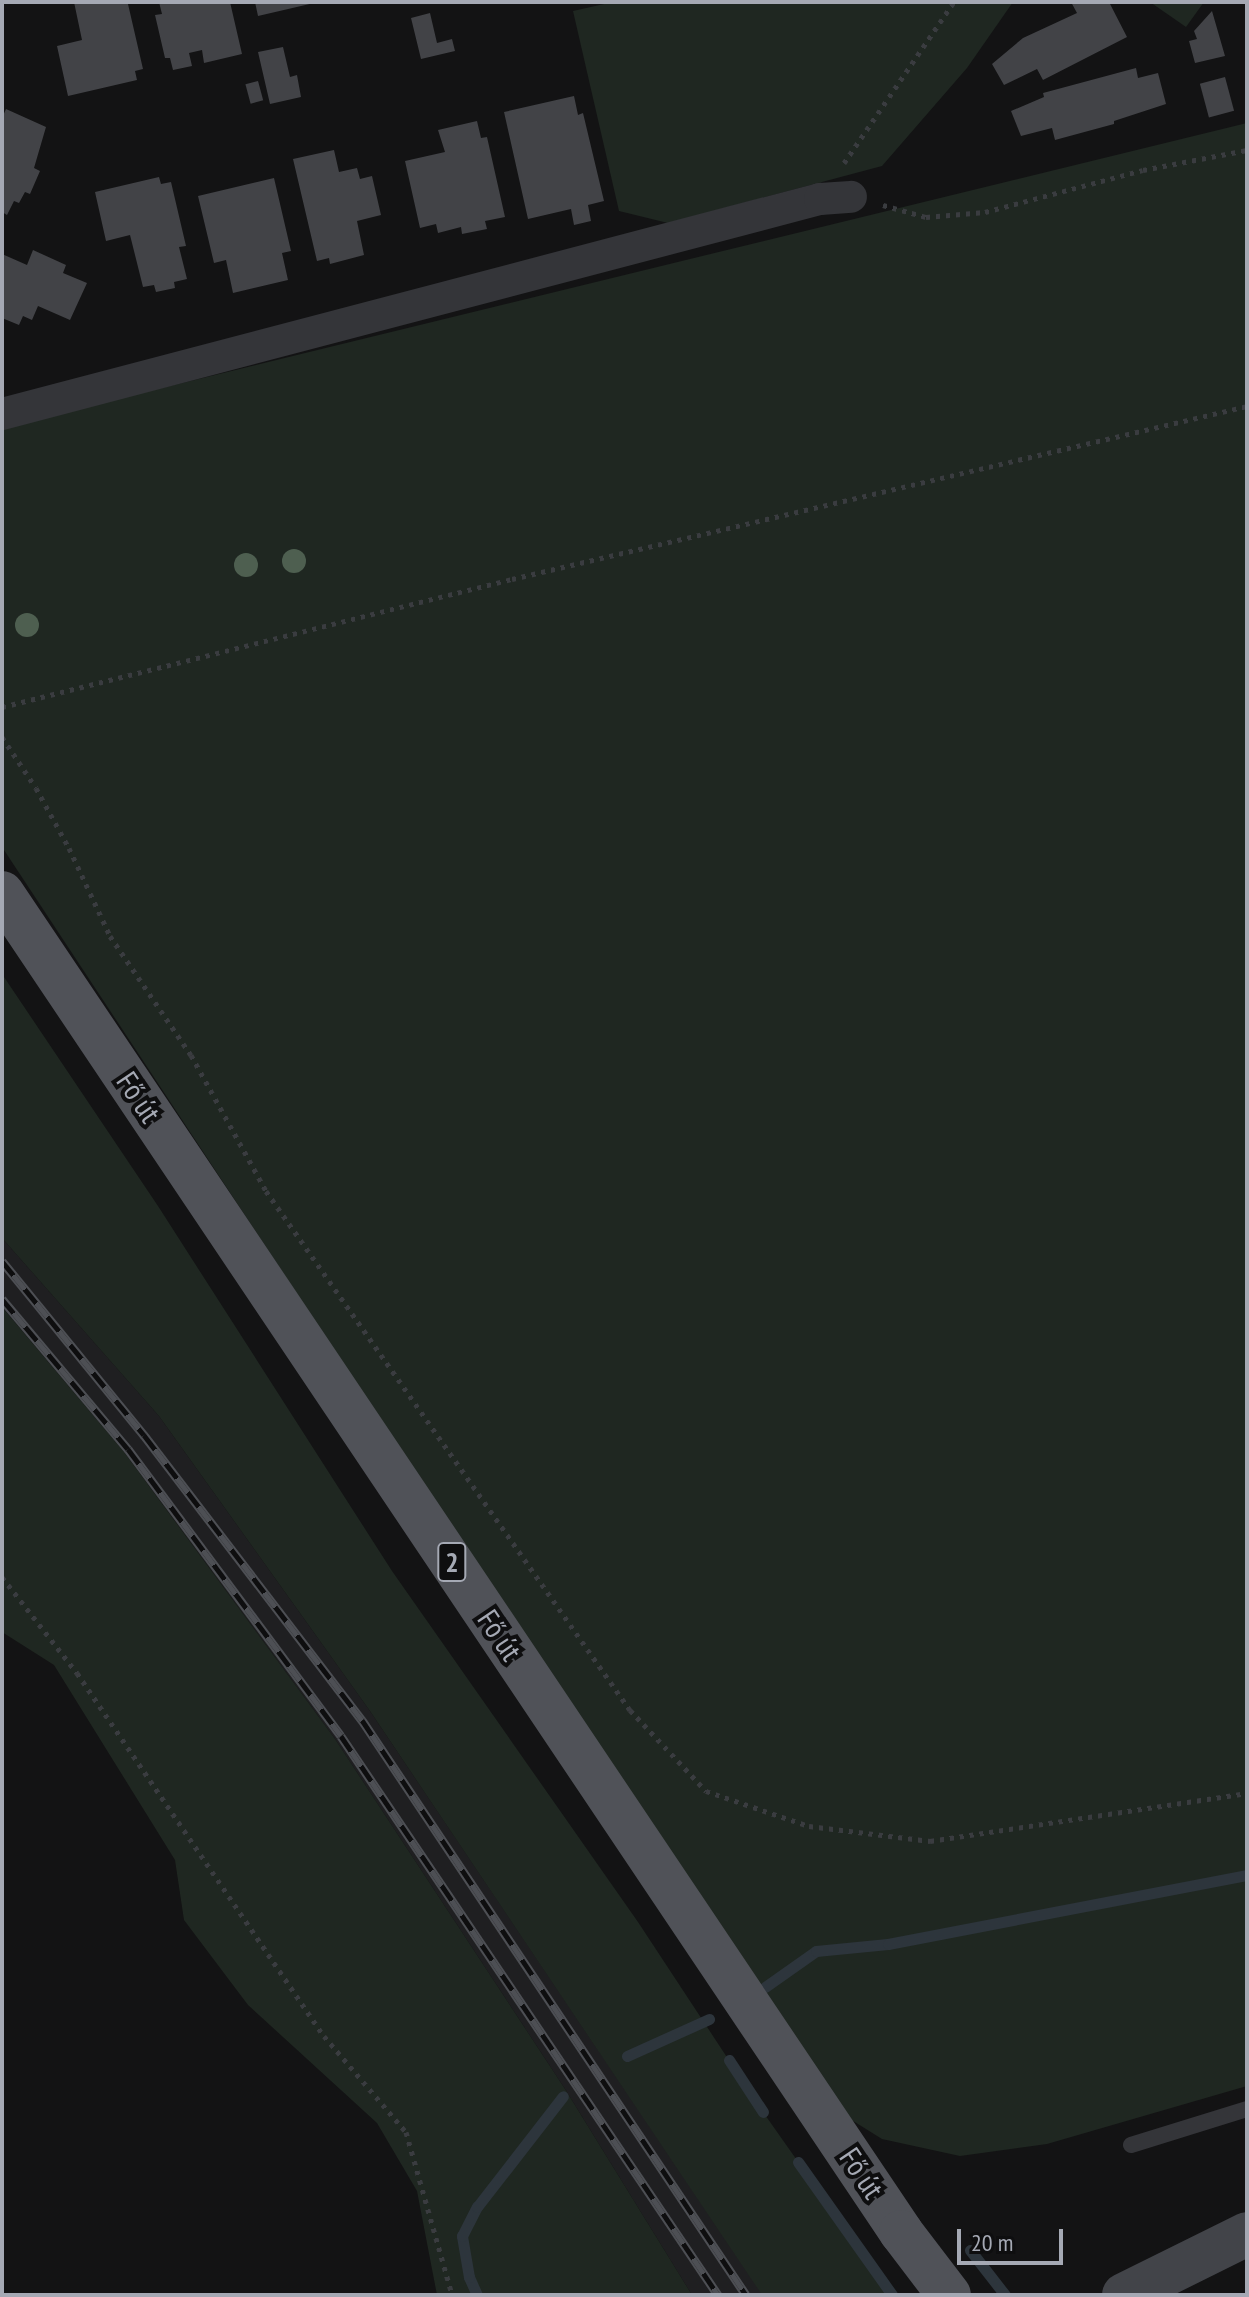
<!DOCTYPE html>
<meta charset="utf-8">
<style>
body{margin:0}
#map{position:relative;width:1249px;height:2297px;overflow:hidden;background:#131314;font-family:"PT Sans Narrow",sans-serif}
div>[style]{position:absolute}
.built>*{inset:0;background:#1f1f21}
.green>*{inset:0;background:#1f2721}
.stream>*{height:11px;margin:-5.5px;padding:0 5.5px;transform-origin:5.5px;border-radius:5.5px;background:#2d353c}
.building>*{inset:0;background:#424347;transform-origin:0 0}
.path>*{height:5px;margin-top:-2.5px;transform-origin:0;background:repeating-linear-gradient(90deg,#3a3c40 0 4px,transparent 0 10px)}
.service>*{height:16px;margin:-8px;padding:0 8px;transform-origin:8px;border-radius:8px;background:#343539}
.minor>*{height:32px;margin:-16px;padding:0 16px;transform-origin:16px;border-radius:16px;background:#343539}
.secondary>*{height:44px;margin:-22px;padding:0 22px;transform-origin:22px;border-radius:22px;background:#424449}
.primary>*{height:44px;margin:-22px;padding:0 22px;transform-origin:22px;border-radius:22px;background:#505258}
.rail>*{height:9px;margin-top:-4.5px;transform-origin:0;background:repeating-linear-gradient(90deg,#0e0e0f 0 18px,#4d4f54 0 36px);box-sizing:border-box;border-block:2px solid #4d4f54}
.trees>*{width:24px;height:24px;margin:-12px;border-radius:50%;background:#4e5f50}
span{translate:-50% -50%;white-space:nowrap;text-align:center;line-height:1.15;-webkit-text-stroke:8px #0e0e0f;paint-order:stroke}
.shield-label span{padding:2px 6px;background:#0e0e0f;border:2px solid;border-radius:6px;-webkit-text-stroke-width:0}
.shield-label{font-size:28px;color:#a5a9b4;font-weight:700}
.street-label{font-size:30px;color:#a5a9b4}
.frame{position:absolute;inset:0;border:4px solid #a5a9b4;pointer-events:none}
.scale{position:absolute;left:957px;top:2229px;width:106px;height:36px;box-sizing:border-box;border:4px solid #a5a9b4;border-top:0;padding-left:10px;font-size:24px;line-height:28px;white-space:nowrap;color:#a5a9b4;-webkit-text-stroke:6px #0e0e0f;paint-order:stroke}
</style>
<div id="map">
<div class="built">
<div style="clip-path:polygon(2px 1238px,159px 1416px,370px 1711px,763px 2295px,692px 2295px,565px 2089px,335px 1739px,124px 1452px,2px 1307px)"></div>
</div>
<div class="green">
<div style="clip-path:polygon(613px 2px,1013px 2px,967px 68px,882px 166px,668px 223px,619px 211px,573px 11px)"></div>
<div style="clip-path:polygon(1150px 2px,1204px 2px,1186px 27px)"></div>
<div style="clip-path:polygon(1247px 123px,1247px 2086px,1047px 2144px,960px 2156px,882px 2139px,850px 2119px,656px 1838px,2px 847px,2px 427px)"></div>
<div style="clip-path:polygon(2px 974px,158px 1206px,392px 1571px,638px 1922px,763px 2112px,892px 2295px,762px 2295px,370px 1711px,159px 1416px,2px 1238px)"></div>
<div style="clip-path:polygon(2px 1307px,124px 1452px,335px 1739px,565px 2089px,692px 2295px,437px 2295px,417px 2191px,377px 2123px,248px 2005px,184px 1920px,175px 1860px,54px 1665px,2px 1632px)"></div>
</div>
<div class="stream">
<div style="left:765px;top:1987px;width:62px;rotate:-35.2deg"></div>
<div style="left:816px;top:1951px;width:72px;rotate:-5.6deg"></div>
<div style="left:888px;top:1944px;width:366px;rotate:-10.9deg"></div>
<div style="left:627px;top:2056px;width:90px;rotate:-24.3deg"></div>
<div style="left:729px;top:2060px;width:62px;rotate:56.8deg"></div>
<div style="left:798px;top:2162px;width:163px;rotate:54.7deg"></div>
<div style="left:970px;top:2250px;width:57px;rotate:52.1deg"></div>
<div style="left:477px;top:2295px;width:20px;rotate:-114deg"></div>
<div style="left:469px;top:2277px;width:42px;rotate:-99.7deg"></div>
<div style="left:462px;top:2236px;width:33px;rotate:-63deg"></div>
<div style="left:477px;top:2207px;width:140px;rotate:-52.2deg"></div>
</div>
<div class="building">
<div style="clip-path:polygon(74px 2px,128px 4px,143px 69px,135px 71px,137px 80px,68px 96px,57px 46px,82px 40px)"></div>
<div style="clip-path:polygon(159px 2px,230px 2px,242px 54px,204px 63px,202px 50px,189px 53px,192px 66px,173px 70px,170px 58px,165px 58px,155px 15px,162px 14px)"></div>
<div style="clip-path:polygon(255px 2px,314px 2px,314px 3px,258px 16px)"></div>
<div style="clip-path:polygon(1071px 2px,1109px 2px,1127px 37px,1043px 80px,1037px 69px,1004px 85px,992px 64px,1023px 38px,1077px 13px)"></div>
<div style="clip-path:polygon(1212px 11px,1225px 56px,1195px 63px,1189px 41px,1197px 39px,1194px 31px)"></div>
<div style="clip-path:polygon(430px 13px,437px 43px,452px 39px,455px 51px,421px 59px,411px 18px)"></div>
<div style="clip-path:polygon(283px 47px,290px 77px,297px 75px,301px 97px,270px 104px,258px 52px)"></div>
<div style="clip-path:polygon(1136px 68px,1138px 78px,1158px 73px,1166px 104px,1114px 121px,1114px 124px,1055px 140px,1052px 128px,1021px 136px,1011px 111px,1044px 97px,1043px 93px)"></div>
<div style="left:1225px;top:77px;width:35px;height:26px;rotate:75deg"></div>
<div style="left:258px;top:81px;width:20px;height:13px;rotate:75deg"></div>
<div style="clip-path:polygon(574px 96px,578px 115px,583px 113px,604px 201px,588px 205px,591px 221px,574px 225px,571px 209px,528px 219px,504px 112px)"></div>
<div style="clip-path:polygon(6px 109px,46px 127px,34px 168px,40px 171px,30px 194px,25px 192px,19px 203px,14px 201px,7px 215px,2px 212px,2px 118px)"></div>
<div style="clip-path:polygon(477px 121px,481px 138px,487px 137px,505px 217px,485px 221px,487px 229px,462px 234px,461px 227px,438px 233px,436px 224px,420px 228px,405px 161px,445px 152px,438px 130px)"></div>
<div style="clip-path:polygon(334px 150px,339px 172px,357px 168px,360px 179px,372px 176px,381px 215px,357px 221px,364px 255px,330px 264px,329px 258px,317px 261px,293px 159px)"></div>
<div style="clip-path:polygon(159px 177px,161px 184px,171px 182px,186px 246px,179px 247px,187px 279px,174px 282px,175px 288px,156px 292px,154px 285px,143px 287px,130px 235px,106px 241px,95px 192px)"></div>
<div style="clip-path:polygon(274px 178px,291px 251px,282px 253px,288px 280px,233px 293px,226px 260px,214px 263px,198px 196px)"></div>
<div style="clip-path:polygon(33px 250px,66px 265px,63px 273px,87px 283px,70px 320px,38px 306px,32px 320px,23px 316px,19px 325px,2px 318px,2px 254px,27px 265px)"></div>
</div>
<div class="path">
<div style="left:844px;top:163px;width:195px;rotate:-55.7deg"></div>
<div style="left:883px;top:205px;width:45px;rotate:15.6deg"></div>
<div style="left:926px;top:217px;width:59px;rotate:-4.8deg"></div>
<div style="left:985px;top:212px;width:163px;rotate:-14.9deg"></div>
<div style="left:1143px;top:170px;width:106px;rotate:-10.9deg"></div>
<div style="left:2px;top:707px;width:526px;rotate:-14.09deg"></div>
<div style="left:512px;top:579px;width:755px;rotate:-13.24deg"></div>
<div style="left:2px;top:737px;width:61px;rotate:56.3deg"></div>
<div style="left:36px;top:788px;width:68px;rotate:61.2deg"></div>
<div style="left:69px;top:848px;width:97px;rotate:65deg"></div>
<div style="left:110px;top:936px;width:144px;rotate:55.8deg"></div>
<div style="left:191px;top:1055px;width:155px;rotate:61.1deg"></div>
<div style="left:266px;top:1191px;width:634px;rotate:54.96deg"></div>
<div style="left:630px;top:1710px;width:111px;rotate:46.8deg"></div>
<div style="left:706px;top:1791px;width:109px;rotate:18.8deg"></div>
<div style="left:809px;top:1826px;width:122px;rotate:7.1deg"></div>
<div style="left:930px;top:1841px;width:321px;rotate:-8.6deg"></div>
<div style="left:2px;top:1577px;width:122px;rotate:52deg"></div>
<div style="left:77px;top:1673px;width:439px;rotate:55.8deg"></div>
<div style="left:324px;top:2036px;width:126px;rotate:49.5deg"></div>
<div style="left:406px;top:2132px;width:169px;rotate:74.2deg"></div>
</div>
<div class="service">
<div style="left:1131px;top:2145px;width:121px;rotate:-17.2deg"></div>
</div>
<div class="minor">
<div style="left:2px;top:414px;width:846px;rotate:-14.73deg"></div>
<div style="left:820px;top:199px;width:31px;rotate:-4deg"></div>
</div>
<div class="secondary">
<div style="left:1124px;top:2295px;width:137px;rotate:-26.4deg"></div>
</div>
<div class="primary">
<div style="left:2px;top:893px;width:1613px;rotate:56.12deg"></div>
<div style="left:901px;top:2232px;width:79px;rotate:52.7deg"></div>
</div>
<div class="rail">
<div style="left:2px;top:1261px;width:225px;rotate:50.8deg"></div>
<div style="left:144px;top:1435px;width:359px;rotate:52.6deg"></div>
<div style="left:362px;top:1720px;width:691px;rotate:56.26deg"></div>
<div style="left:2px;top:1299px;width:196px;rotate:50deg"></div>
<div style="left:128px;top:1449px;width:357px;rotate:53.4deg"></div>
<div style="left:341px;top:1736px;width:674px;rotate:56deg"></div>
</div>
<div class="trees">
<div style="left:294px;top:561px"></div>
<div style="left:246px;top:565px"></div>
<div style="left:27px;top:625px"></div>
</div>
<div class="shield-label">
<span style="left:452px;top:1562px">2</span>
</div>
<div class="street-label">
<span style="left:139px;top:1097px;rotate:56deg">Fő út</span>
<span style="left:500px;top:1635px;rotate:56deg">Fő út</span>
<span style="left:862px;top:2173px;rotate:56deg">Fő út</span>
</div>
<div class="frame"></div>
<div class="scale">20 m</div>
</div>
